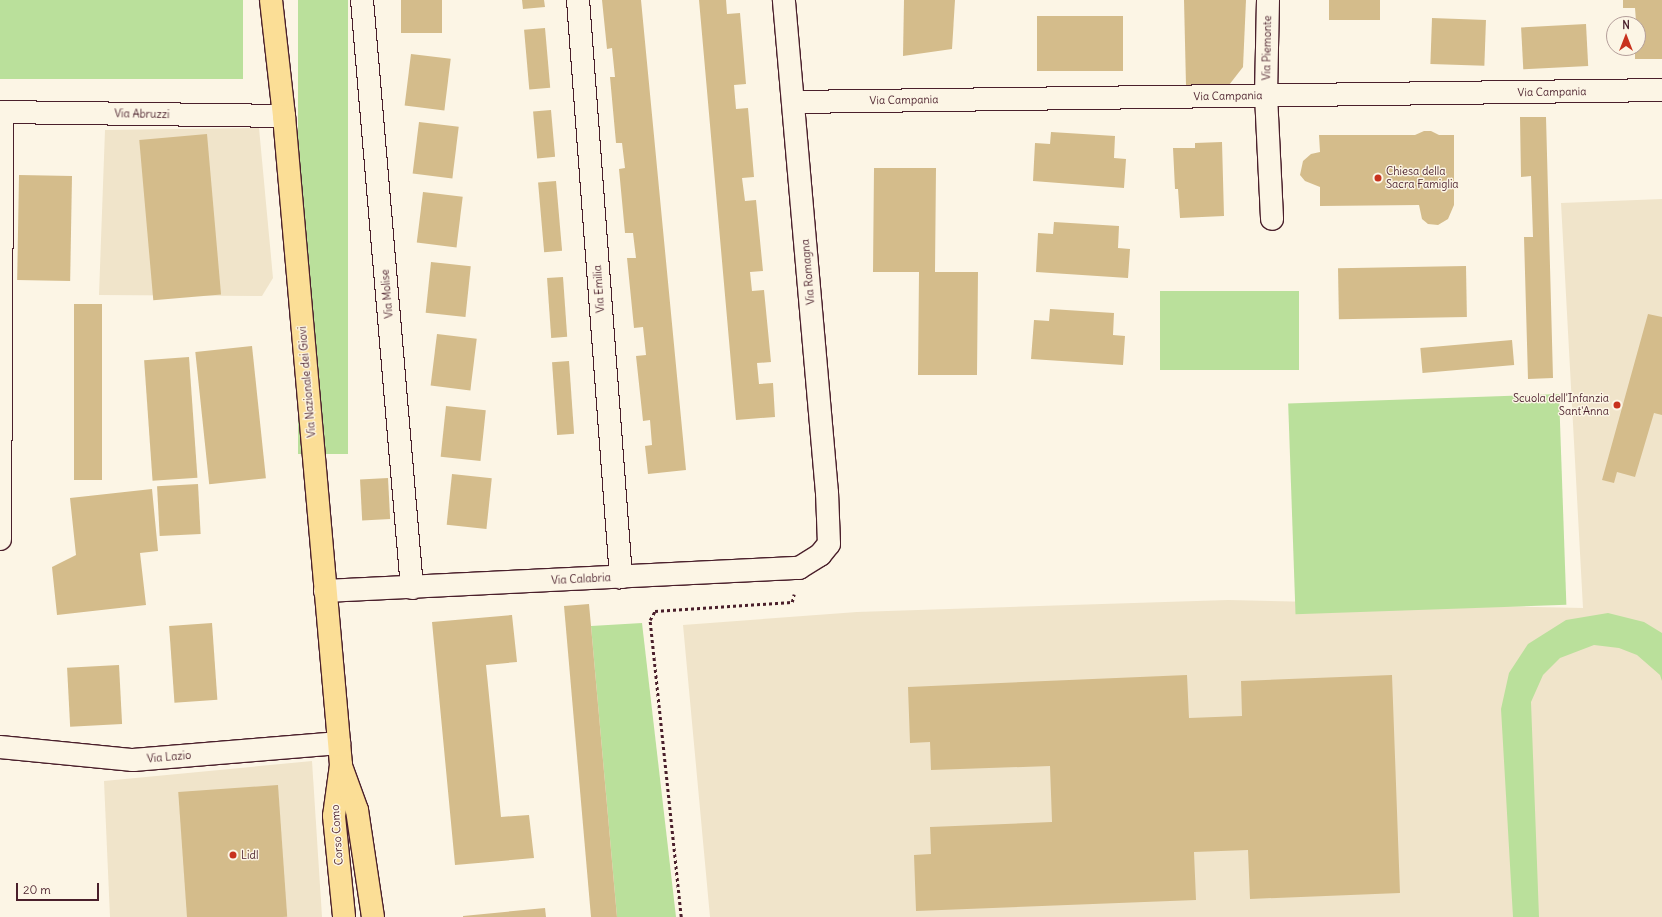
<!DOCTYPE html>
<style>
body{margin:0}
#map{position:relative;width:1662px;height:917px;overflow:hidden;background:#fcf5e5;font-family:Delius,sans-serif}
div>[style]{position:absolute}
.built>*{inset:0;background:#f0e4ca}
.green>*{inset:0;background:#bae09b;transform-origin:0 0}
.building>*{inset:0;background:#d4bc8b;transform-origin:0 0}
.path>*{height:2.5px;margin-top:-1.25px;transform-origin:0;background:repeating-linear-gradient(90deg,#4a1f2b 0 3px,transparent 0 6px)}
.roads{filter:drop-shadow(1px 0 #4a1f2b) drop-shadow(-1px 0 #4a1f2b) drop-shadow(0 1px #4a1f2b) drop-shadow(0 -1px #4a1f2b)}
.minor>*{height:22px;margin:-11px;padding:0 11px;transform-origin:11px;border-radius:11px;background:#fcf5e5}
.major>*{height:22px;margin:-11px;padding:0 11px;transform-origin:11px;border-radius:11px;background:#fbde96}
.dots>*{width:11px;height:11px;translate:-50% -50%;box-sizing:border-box;border:2px solid #fcf5e5;border-radius:50%}
span{translate:-50% -50%;white-space:nowrap;text-align:center;line-height:1.15;-webkit-text-stroke:3px #fcf5e5;paint-order:stroke}
.street-label{font-size:11px;color:#4a1f2b}
.poi-label{font-size:11px;color:#4a1f2b}
.left{translate:0 -50%;text-align:left}
.right{translate:-100% -50%;text-align:right}
.north{position:absolute;left:1606px;top:16px;width:40px;height:40px;box-sizing:border-box;background:#fcf5e5;border:1px solid #b59f9b;border-radius:50%;rotate:0deg;font-size:11px;font-weight:700;line-height:16px;text-align:center;color:#4a1f2b}
.north::after{content:'';display:block;margin:auto;width:14px;height:18px;background:#c8321e;clip-path:polygon(50% 0,100% 100%,50% 72%,0 100%)}
.scale{position:absolute;left:16px;top:883px;width:83px;height:18px;box-sizing:border-box;border:2px solid #4a1f2b;border-top:0;padding-left:5px;font-size:12px;line-height:14px;white-space:nowrap;color:#4a1f2b;-webkit-text-stroke:3px #fcf5e5;paint-order:stroke}
</style>
<div id="map">
<div class="built">
<div style="clip-path:polygon(259px 128px,273px 278px,262px 296px,99px 295px,105px 130px)"></div>
<div style="clip-path:polygon(1662px 199px,1662px 917px,710px 917px,683px 625px,857px 612px,1228px 600px,1583px 608px,1561px 203px)"></div>
<div style="clip-path:polygon(312px 761px,322px 917px,110px 917px,104px 781px)"></div>
</div>
<div class="green">
<div style="left:0;top:0;width:243px;height:79px"></div>
<div style="left:298px;top:0;width:50px;height:454px"></div>
<div style="left:1160px;top:291px;width:139px;height:79px"></div>
<div style="left:1559px;top:394px;width:211px;height:271px;rotate:88deg"></div>
<div style="clip-path:polygon(1608px 613px,1644px 622px,1662px 633px,1662px 681px,1660px 675px,1637px 655px,1619px 648px,1594px 645px,1560px 658px,1543px 675px,1531px 702px,1539px 917px,1513px 917px,1501px 709px,1509px 673px,1528px 644px,1566px 620px)"></div>
<div style="clip-path:polygon(642px 623px,676px 917px,617px 917px,591px 626px)"></div>
</div>
<div class="building">
<div style="left:401px;top:0;width:41px;height:33px"></div>
<div style="clip-path:polygon(522px 0,544px 0,545px 7px,523px 9px)"></div>
<div style="clip-path:polygon(602px 0,641px 0,686px 470px,648px 474px,645px 446px,652px 445px,650px 420px,643px 421px,636px 356px,646px 355px,643px 327px,634px 328px,627px 258px,636px 258px,633px 233px,625px 233px,619px 169px,625px 168px,622px 143px,616px 143px,610px 77px,615px 77px,612px 48px,607px 49px)"></div>
<div style="clip-path:polygon(699px 0,726px 0,727px 14px,740px 13px,746px 84px,734px 85px,736px 109px,748px 108px,754px 177px,742px 178px,745px 201px,756px 200px,763px 271px,750px 272px,752px 291px,764px 290px,771px 362px,757px 363px,759px 384px,773px 383px,775px 417px,736px 420px)"></div>
<div style="clip-path:polygon(904px 0,955px 0,952px 49px,903px 56px)"></div>
<div style="clip-path:polygon(1184px 0,1246px 0,1243px 67px,1229px 85px,1186px 85px)"></div>
<div style="left:1329px;top:0;width:51px;height:20px"></div>
<div style="clip-path:polygon(1623px 0,1662px 0,1662px 59px,1635px 59px,1635px 48px,1638px 48px,1635px 8px,1623px 8px)"></div>
<div style="left:1037px;top:16px;width:86px;height:55px"></div>
<div style="left:1432px;top:18px;width:54px;height:46px;rotate:2deg"></div>
<div style="left:1586px;top:24px;width:42px;height:65px;rotate:87deg"></div>
<div style="left:545px;top:28px;width:60px;height:21px;rotate:85deg"></div>
<div style="left:411px;top:54px;width:40px;height:52px;rotate:7deg"></div>
<div style="left:551px;top:110px;width:47px;height:18px;rotate:85deg"></div>
<div style="clip-path:polygon(1520px 117px,1546px 117px,1553px 378px,1528px 379px,1524px 237px,1533px 237px,1531px 176px,1521px 177px)"></div>
<div style="left:419px;top:122px;width:40px;height:52px;rotate:7deg"></div>
<div style="clip-path:polygon(1424px 131px,1431px 131px,1439px 135px,1454px 135px,1454px 205px,1448px 219px,1438px 225px,1428px 224px,1422px 219px,1419px 205px,1320px 206px,1320px 187px,1305px 181px,1300px 175px,1303px 161px,1311px 154px,1320px 152px,1319px 135px,1415px 135px)"></div>
<div style="clip-path:polygon(1051px 132px,1115px 136px,1114px 158px,1126px 159px,1124px 188px,1033px 181px,1035px 143px,1050px 144px)"></div>
<div style="left:207px;top:134px;width:161px;height:68px;rotate:85deg"></div>
<div style="clip-path:polygon(1222px 142px,1224px 216px,1180px 218px,1178px 189px,1175px 189px,1173px 148px,1195px 148px,1195px 143px)"></div>
<div style="clip-path:polygon(874px 168px,936px 168px,935px 272px,978px 272px,977px 375px,918px 375px,919px 272px,873px 272px)"></div>
<div style="left:19px;top:175px;width:53px;height:105px;rotate:1deg"></div>
<div style="left:556px;top:181px;width:70px;height:18px;rotate:85deg"></div>
<div style="left:423px;top:192px;width:40px;height:51px;rotate:7deg"></div>
<div style="clip-path:polygon(1054px 222px,1119px 226px,1118px 248px,1130px 249px,1128px 278px,1036px 272px,1038px 233px,1053px 234px)"></div>
<div style="left:431px;top:262px;width:40px;height:51px;rotate:6deg"></div>
<div style="left:1466px;top:266px;width:51px;height:128px;rotate:89deg"></div>
<div style="left:563px;top:277px;width:60px;height:16px;rotate:86deg"></div>
<div style="left:74px;top:304px;width:28px;height:176px"></div>
<div style="clip-path:polygon(1050px 309px,1114px 313px,1113px 335px,1125px 336px,1123px 365px,1031px 359px,1034px 320px,1049px 321px)"></div>
<div style="clip-path:polygon(1648px 314px,1662px 317px,1662px 415px,1654px 413px,1635px 477px,1617px 472px,1614px 483px,1602px 480px)"></div>
<div style="left:437px;top:334px;width:40px;height:52px;rotate:7deg"></div>
<div style="left:1512px;top:340px;width:25px;height:92px;rotate:85deg"></div>
<div style="left:252px;top:346px;width:133px;height:57px;rotate:84deg"></div>
<div style="left:189px;top:357px;width:121px;height:45px;rotate:86deg"></div>
<div style="left:569px;top:361px;width:73px;height:17px;rotate:86deg"></div>
<div style="left:446px;top:406px;width:40px;height:51px;rotate:6deg"></div>
<div style="left:452px;top:474px;width:40px;height:51px;rotate:6deg"></div>
<div style="left:388px;top:478px;width:41px;height:28px;rotate:87deg"></div>
<div style="left:198px;top:484px;width:50px;height:41px;rotate:87deg"></div>
<div style="clip-path:polygon(152px 489px,158px 551px,140px 553px,146px 605px,57px 615px,52px 567px,76px 555px,70px 498px)"></div>
<div style="clip-path:polygon(589px 604px,591px 626px,617px 917px,591px 917px,564px 606px)"></div>
<div style="clip-path:polygon(512px 615px,517px 662px,486px 665px,501px 817px,529px 815px,534px 858px,455px 865px,432px 622px)"></div>
<div style="left:212px;top:623px;width:77px;height:43px;rotate:86deg"></div>
<div style="left:119px;top:665px;width:59px;height:52px;rotate:87deg"></div>
<div style="clip-path:polygon(1187px 675px,1189px 718px,1242px 716px,1241px 681px,1392px 675px,1400px 893px,1250px 899px,1248px 850px,1194px 852px,1196px 900px,916px 911px,914px 855px,931px 854px,930px 827px,1052px 822px,1050px 766px,931px 770px,930px 742px,910px 743px,908px 687px)"></div>
<div style="left:278px;top:785px;width:132px;height:100px;rotate:86deg"></div>
<div style="clip-path:polygon(545px 908px,546px 917px,463px 917px,463px 916px)"></div>
</div>
<div class="path">
<div style="left:681px;top:917px;width:299px;rotate:-96deg"></div>
<div style="left:650px;top:620px;width:10px;rotate:-61deg"></div>
<div style="left:655px;top:611px;width:137px;rotate:-3.8deg"></div>
<div style="left:792px;top:602px;width:8px;rotate:-76deg"></div>
</div>
<div class="roads">
<div class="minor">
<div style="left:362px;top:0;width:590px;rotate:85.14deg"></div>
<div style="left:578px;top:0;width:579px;rotate:85.74deg"></div>
<div style="left:1268px;top:0;width:95px;rotate:91.2deg"></div>
<div style="left:1266px;top:95px;width:124px;rotate:87.2deg"></div>
<div style="left:794px;top:102px;width:868px;rotate:-0.79deg"></div>
<div style="left:0;top:112px;width:284px;rotate:0.8deg"></div>
<div style="left:0;top:539px;width:427px;rotate:-89.7deg"></div>
<div style="left:325px;top:591px;width:475px;rotate:-2.8deg"></div>
<div style="left:799px;top:568px;width:25px;rotate:-32deg"></div>
<div style="left:820px;top:555px;width:14px;rotate:-51deg"></div>
<div style="left:829px;top:544px;width:51px;rotate:-92.2deg"></div>
<div style="left:827px;top:493px;width:495px;rotate:-95deg"></div>
<div style="left:0;top:747px;width:134px;rotate:5.6deg"></div>
<div style="left:133px;top:760px;width:207px;rotate:-4.7deg"></div>
</div>
<div class="major">
<div style="left:271px;top:0;width:117px;rotate:83.6deg"></div>
<div style="left:284px;top:116px;width:651px;rotate:84.98deg"></div>
<div style="left:341px;top:765px;width:51px;rotate:97.8deg"></div>
<div style="left:334px;top:816px;width:101px;rotate:84.3deg"></div>
<div style="left:341px;top:766px;width:47px;rotate:70deg"></div>
<div style="left:357px;top:810px;width:108px;rotate:81.5deg"></div>
</div>
</div>
<div class="dots">
<div style="left:1378px;top:178px;background:#c8321e"></div>
<div style="left:1617px;top:405px;background:#c8321e"></div>
<div style="left:233px;top:855px;background:#c8321e"></div>
</div>
<div class="street-label">
<span style="left:1267px;top:48px;rotate:-89deg">Via Piemonte</span>
<span style="left:1552px;top:92px;rotate:-1deg">Via Campania</span>
<span style="left:1228px;top:96px;rotate:-1deg">Via Campania</span>
<span style="left:904px;top:100px;rotate:-1deg">Via Campania</span>
<span style="left:142px;top:114px;rotate:1deg">Via Abruzzi</span>
<span style="left:808px;top:272px;rotate:-95deg">Via Romagna</span>
<span style="left:599px;top:289px;rotate:-94deg">Via Emilia</span>
<span style="left:387px;top:294px;rotate:-95deg">Via Molise</span>
<span style="left:307px;top:382px;rotate:-95deg">Via Nazionale dei Giovi</span>
<span style="left:581px;top:579px;rotate:-3deg">Via Calabria</span>
<span style="left:169px;top:757px;rotate:-5deg">Via Lazio</span>
<span style="left:337px;top:835px;rotate:-94deg">Corso Como</span>
</div>
<div class="poi-label">
<span class="left" style="left:1386px;top:178px">Chiesa della<br>Sacra Famiglia</span>
<span class="right" style="left:1609px;top:405px">Scuola dell'Infanzia<br>Sant'Anna</span>
<span class="left" style="left:241px;top:855px">Lidl</span>
</div>
<div class="north">N</div>
<div class="scale">20 m</div>
</div>
